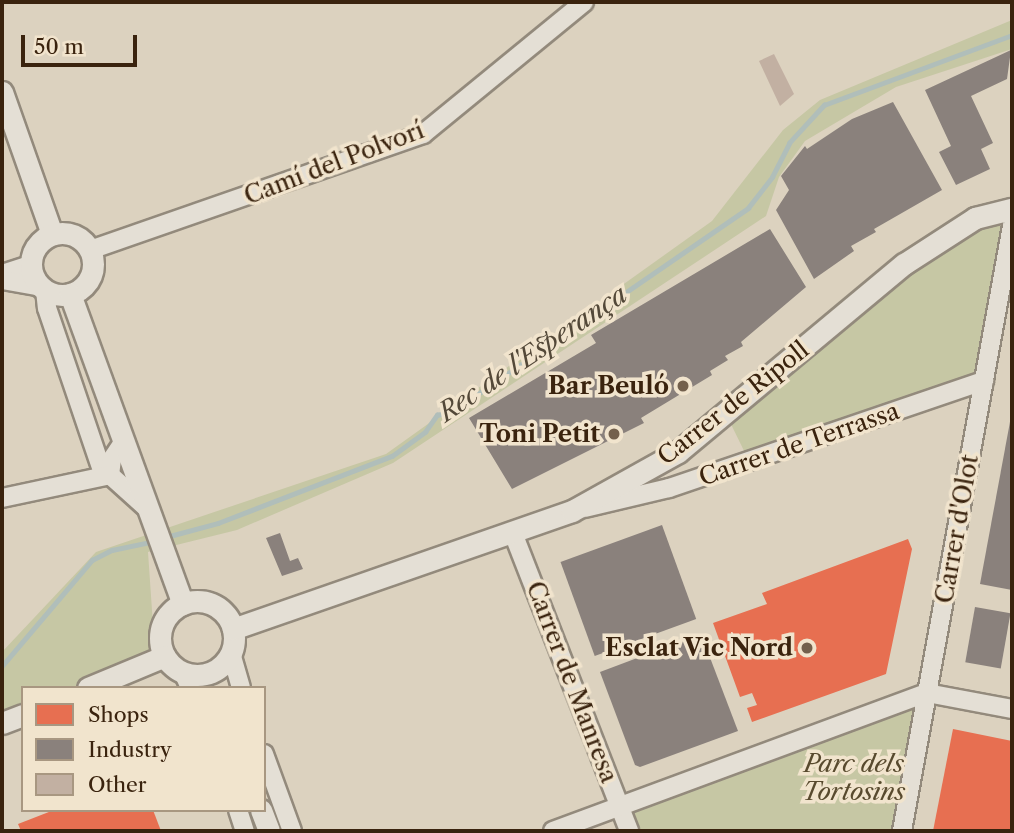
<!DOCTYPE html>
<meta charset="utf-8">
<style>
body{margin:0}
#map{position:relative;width:1014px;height:833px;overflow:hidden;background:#dcd2bf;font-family:"Libre Caslon Text",serif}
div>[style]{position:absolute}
.green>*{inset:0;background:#c6c7a4}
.shops>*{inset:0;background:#e76f51}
.industry>*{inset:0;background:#8a817c;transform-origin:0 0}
.stream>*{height:4.5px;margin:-2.25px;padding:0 2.25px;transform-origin:2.25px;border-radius:2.25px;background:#b0beba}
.building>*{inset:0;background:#c2b0a2}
.roads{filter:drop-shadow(2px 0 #938a7c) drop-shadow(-2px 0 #938a7c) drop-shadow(0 2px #938a7c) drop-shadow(0 -2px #938a7c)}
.minor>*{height:18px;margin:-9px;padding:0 9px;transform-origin:9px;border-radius:9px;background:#e4dfd5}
.tertiary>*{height:21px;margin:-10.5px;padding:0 10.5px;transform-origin:10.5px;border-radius:10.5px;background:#e4dfd5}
.tertiary>.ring{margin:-10.5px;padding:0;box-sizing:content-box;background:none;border:21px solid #e4dfd5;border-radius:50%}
.dots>*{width:19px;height:19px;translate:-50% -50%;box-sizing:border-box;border:4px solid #f1e4cd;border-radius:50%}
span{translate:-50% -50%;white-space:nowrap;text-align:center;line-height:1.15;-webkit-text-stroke:7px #f1e4cd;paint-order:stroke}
.street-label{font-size:24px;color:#3a230e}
.poi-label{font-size:24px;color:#3a230e;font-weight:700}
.right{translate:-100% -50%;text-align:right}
.park-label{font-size:24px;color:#584a2e;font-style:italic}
.water-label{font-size:26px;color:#534838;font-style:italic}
.frame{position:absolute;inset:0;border:4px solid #3a230e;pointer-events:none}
.legend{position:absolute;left:21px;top:686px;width:245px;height:126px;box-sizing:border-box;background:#f1e4cd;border:2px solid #a89781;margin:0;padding:9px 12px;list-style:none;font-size:21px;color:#3a230e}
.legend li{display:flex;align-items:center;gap:14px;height:35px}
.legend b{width:35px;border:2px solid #a89781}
.scale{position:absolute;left:21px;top:35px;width:116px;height:32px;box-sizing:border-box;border:4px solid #3a230e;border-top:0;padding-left:9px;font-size:21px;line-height:24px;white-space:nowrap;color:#3a230e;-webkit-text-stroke:5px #f1e4cd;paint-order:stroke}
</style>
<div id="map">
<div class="green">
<div style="clip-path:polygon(1012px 20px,1012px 49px,896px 87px,805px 141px,779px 177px,766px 216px,393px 463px,237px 530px,148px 552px,155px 654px,81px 688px,23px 688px,23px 715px,2px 723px,2px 652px,96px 552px,386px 454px,712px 221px,783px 130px,820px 100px)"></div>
<div style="clip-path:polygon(1012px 209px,984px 381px,749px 461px,726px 414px,904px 264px)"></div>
<div style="clip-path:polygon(927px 693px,902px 831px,629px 831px,620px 806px)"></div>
</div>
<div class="shops">
<div style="clip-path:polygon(908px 539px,912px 549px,886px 674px,752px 722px,747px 708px,757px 705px,752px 693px,740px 697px,713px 623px,767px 604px,762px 593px)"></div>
<div style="clip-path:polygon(953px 729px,1012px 741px,1012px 831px,933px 831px)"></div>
<div style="clip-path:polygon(54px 810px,153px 810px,161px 831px,21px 831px,18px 824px)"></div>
</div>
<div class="industry">
<div style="clip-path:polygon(1011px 50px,1007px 79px,971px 96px,993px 143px,981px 149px,990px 169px,956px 185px,939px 152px,951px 146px,925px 90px)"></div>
<div style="clip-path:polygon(893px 102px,942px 190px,874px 229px,876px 232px,851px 246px,854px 251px,814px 279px,776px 210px,789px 190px,781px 176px,805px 146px,807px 149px,852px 119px)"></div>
<div style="clip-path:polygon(770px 229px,806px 287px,741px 342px,743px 346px,725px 356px,728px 360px,710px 371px,712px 375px,641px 418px,644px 423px,512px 489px,469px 418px,596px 343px,591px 335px)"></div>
<div style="clip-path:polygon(1012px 411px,1012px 590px,980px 584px)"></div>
<div style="left:662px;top:525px;width:100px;height:108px;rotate:70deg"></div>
<div style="clip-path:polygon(280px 533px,290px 561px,298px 558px,303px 569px,282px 576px,266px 538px)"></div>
<div style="left:975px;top:607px;width:36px;height:56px;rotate:10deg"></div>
<div style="clip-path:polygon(701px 634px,738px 731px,640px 767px,635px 765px,600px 672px)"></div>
</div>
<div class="stream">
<div style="left:166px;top:537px;width:54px;rotate:-15.1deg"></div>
<div style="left:218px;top:523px;width:186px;rotate:-21.1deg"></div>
<div style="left:392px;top:456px;width:41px;rotate:-36deg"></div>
<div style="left:425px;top:432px;width:21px;rotate:-55deg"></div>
<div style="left:437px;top:415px;width:16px;rotate:-14deg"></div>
<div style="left:453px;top:411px;width:358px;rotate:-34.5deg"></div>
<div style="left:748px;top:208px;width:39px;rotate:-52deg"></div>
<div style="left:772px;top:177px;width:38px;rotate:-63deg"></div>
<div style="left:789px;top:143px;width:52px;rotate:-47.4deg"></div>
<div style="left:824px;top:105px;width:201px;rotate:-20.4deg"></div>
<div style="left:2px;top:666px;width:139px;rotate:-49.7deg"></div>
<div style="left:92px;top:560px;width:22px;rotate:-27deg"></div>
<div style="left:112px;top:550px;width:44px;rotate:-11.8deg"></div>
</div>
<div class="building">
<div style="clip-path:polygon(774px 54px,794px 94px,780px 106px,759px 61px)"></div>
</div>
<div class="roads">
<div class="minor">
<div style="left:90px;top:250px;width:353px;rotate:-19.2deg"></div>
<div style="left:423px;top:134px;width:208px;rotate:-39.3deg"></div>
<div style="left:2px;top:274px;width:29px;rotate:-18deg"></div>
<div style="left:2px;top:280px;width:40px;rotate:10deg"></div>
<div style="left:45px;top:290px;width:18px;rotate:84deg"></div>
<div style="left:47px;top:308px;width:177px;rotate:71.3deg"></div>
<div style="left:124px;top:441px;width:22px;rotate:124deg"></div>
<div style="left:112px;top:459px;width:16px;rotate:97deg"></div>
<div style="left:110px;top:475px;width:55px;rotate:42.1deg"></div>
<div style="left:2px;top:498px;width:110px;rotate:-12deg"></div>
<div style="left:585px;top:508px;width:86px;rotate:-13.4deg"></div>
<div style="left:669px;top:488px;width:333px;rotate:-18.8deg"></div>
<div style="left:513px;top:533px;width:320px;rotate:68.7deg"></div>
<div style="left:231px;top:653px;width:36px;rotate:74deg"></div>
<div style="left:183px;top:672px;width:17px;rotate:66deg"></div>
<div style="left:264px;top:754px;width:82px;rotate:70deg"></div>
<div style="left:238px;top:810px;width:22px;rotate:72deg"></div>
<div style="left:553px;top:831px;width:399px;rotate:-20.3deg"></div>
<div style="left:927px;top:693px;width:86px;rotate:10.7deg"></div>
<div style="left:902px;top:831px;width:615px;rotate:-79.7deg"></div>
</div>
<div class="tertiary">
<div style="left:2px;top:92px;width:151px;rotate:70.6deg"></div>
<div class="ring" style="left:31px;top:233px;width:41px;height:41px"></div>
<div style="left:70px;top:294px;width:330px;rotate:70deg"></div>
<div class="ring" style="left:160px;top:601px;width:53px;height:53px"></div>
<div style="left:233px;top:629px;width:359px;rotate:-19.2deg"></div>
<div style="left:572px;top:511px;width:121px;rotate:-29.1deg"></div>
<div style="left:678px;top:452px;width:294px;rotate:-39.8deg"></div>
<div style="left:904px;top:264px;width:85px;rotate:-32.9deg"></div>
<div style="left:975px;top:218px;width:38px;rotate:-14deg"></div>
<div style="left:88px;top:688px;width:83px;rotate:-22.6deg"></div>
<div style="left:2px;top:723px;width:22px;rotate:-21deg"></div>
<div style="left:261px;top:810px;width:22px;rotate:69deg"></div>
</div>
</div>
<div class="dots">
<div style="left:683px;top:386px;background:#73604c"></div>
<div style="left:614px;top:434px;background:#73604c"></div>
<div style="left:807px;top:648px;background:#73604c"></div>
</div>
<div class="street-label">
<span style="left:334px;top:163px;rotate:-21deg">Camí del Polvorí</span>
<span style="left:733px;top:403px;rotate:-38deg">Carrer de Ripoll</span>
<span style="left:799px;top:444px;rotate:-19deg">Carrer de Terrassa</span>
<span style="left:957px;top:529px;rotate:-80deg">Carrer d'Olot</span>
<span style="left:572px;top:682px;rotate:69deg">Carrer de Manresa</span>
</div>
<div class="poi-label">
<span class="right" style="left:669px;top:386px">Bar Beuló</span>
<span class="right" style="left:600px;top:434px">Toni Petit</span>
<span class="right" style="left:793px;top:648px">Esclat Vic Nord</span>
</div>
<div class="park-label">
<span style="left:854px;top:778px">Parc dels<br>Tortosins</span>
</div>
<div class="water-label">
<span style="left:533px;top:354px;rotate:-34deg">Rec de l'Esperança</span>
</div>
<div class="frame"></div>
<ul class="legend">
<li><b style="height:19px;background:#e76f51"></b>Shops</li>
<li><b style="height:19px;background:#8a817c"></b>Industry</li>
<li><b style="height:19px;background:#c2b0a2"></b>Other</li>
</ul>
<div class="scale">50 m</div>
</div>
